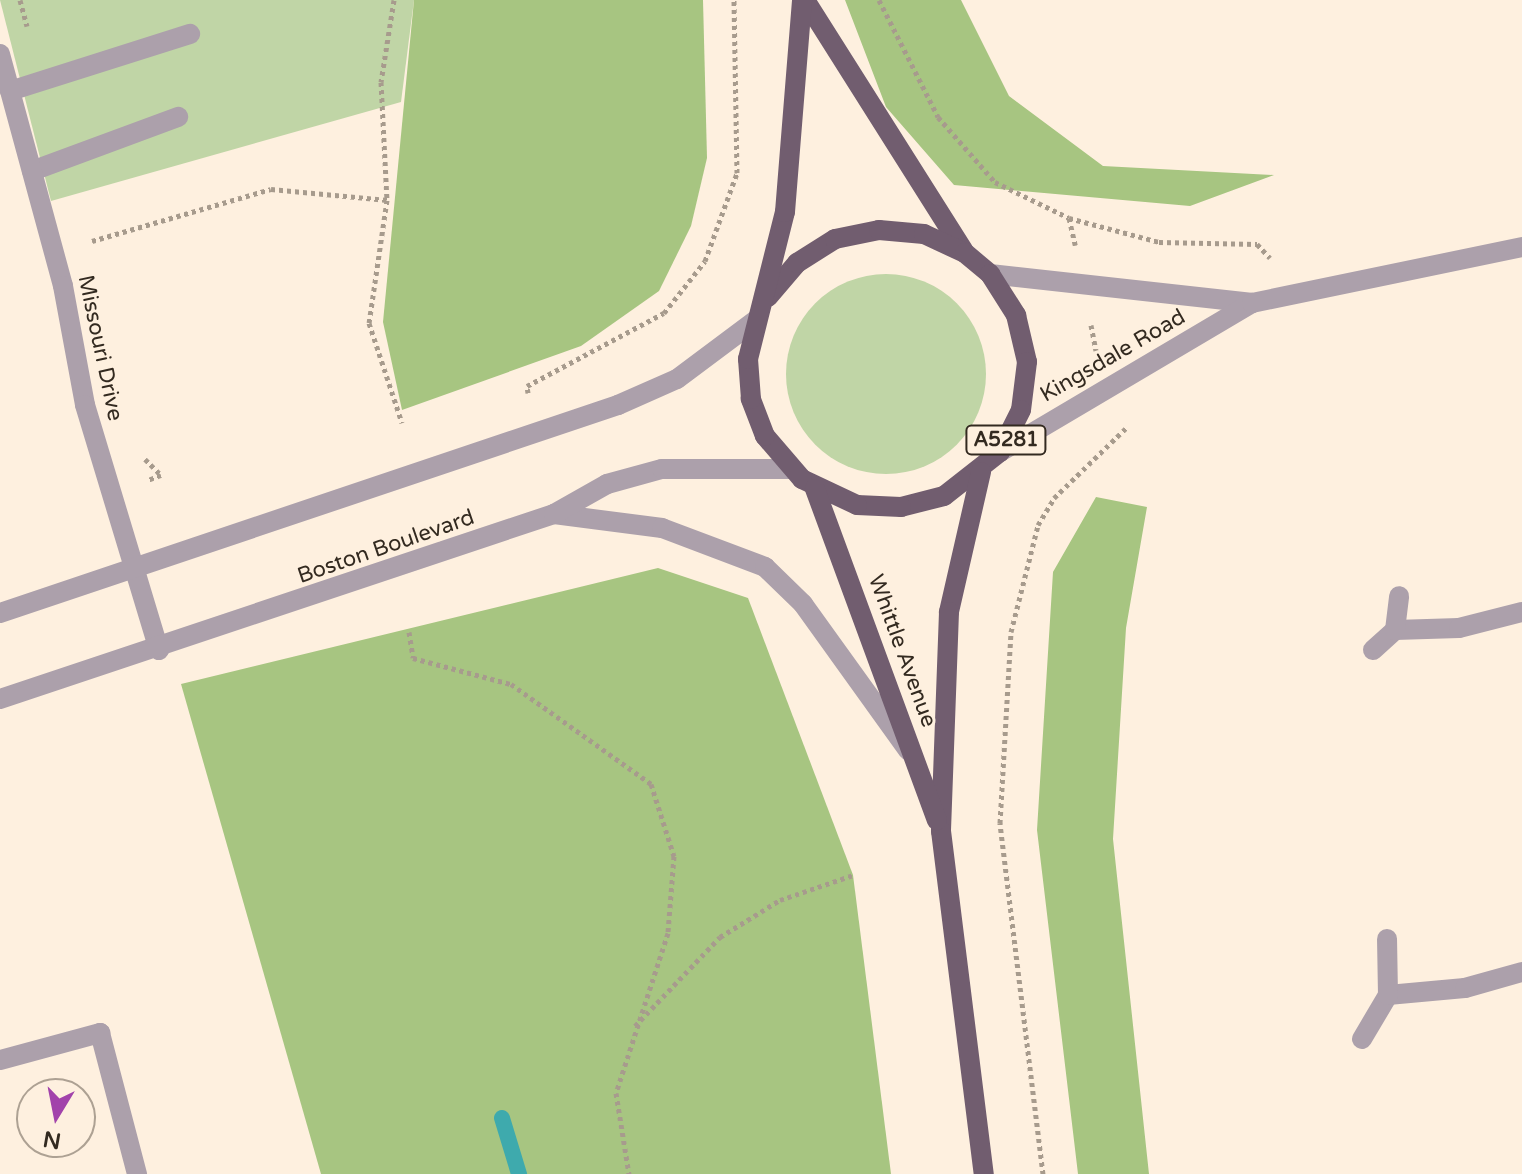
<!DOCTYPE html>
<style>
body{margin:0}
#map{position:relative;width:1522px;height:1174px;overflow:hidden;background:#fef0df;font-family:"Varela Round",sans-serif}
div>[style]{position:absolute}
.green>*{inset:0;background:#c0d5a6}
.round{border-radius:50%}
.forest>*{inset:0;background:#a7c581}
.stream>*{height:16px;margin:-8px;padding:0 8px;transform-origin:8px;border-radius:8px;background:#3eaaad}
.path>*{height:5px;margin-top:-2.5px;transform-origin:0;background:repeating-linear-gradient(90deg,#a79b8d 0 4px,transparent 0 8px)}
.service>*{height:20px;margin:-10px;padding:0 10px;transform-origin:10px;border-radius:10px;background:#aca0ab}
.minor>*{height:20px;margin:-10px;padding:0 10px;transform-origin:10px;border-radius:10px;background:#aca0ab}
.tertiary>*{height:20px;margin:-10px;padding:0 10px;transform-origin:10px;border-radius:10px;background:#aca0ab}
.primary>*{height:20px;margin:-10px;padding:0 10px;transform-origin:10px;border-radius:10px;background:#715d6f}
span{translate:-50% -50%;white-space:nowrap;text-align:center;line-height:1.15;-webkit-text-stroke:6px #fef0df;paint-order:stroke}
.shield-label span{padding:2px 6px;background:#fef0df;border:2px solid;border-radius:6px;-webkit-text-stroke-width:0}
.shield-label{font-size:20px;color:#332a20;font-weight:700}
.street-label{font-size:22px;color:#332a20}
.north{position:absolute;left:16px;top:1078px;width:80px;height:80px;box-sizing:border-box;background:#fef0df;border:2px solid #ada193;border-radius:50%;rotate:190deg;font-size:22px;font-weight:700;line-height:32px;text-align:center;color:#332a20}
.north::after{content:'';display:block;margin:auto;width:28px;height:36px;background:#a243ab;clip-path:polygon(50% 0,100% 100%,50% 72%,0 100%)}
</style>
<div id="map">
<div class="green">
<div style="clip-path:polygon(0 0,414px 0,401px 102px,51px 201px)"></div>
<div class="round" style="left:786px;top:274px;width:200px;height:200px"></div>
</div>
<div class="forest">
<div style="clip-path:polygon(414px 0,703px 0,707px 158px,691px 226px,659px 291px,581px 346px,402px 410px,383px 322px)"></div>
<div style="clip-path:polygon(845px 0,961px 0,1009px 96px,1103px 166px,1274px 175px,1190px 206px,954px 185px,886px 107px)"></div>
<div style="clip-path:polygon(1096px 497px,1147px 507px,1126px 628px,1113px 839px,1149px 1174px,1078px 1174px,1037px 830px,1053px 572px)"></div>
<div style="clip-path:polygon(658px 568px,748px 598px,853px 875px,891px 1174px,321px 1174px,181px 684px)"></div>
</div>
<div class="stream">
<div style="left:502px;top:1118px;width:59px;rotate:73.1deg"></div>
</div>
<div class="path">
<div style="left:20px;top:0;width:27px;rotate:75deg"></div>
<div style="left:394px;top:0;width:83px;rotate:99deg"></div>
<div style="left:381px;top:82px;width:118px;rotate:87.1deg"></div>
<div style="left:387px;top:200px;width:124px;rotate:98.3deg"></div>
<div style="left:369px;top:323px;width:105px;rotate:71.7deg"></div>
<div style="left:879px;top:0;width:131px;rotate:63.2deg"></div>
<div style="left:938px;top:117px;width:86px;rotate:48.8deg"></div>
<div style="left:995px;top:182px;width:82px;rotate:25.9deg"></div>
<div style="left:1069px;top:218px;width:93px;rotate:14.9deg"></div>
<div style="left:1159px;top:242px;width:98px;rotate:1.2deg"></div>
<div style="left:1257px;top:244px;width:19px;rotate:47deg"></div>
<div style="left:1069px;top:218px;width:28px;rotate:77deg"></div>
<div style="left:92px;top:241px;width:186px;rotate:-16.2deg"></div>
<div style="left:271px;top:189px;width:117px;rotate:5.4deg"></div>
<div style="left:1091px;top:325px;width:26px;rotate:79deg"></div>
<div style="left:528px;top:393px;width:7px;rotate:-98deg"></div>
<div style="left:527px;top:386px;width:155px;rotate:-28.1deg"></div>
<div style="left:664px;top:313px;width:66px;rotate:-51.7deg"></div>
<div style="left:705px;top:261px;width:94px;rotate:-70deg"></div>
<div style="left:737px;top:173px;width:173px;rotate:-91deg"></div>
<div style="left:145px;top:459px;width:23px;rotate:45deg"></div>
<div style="left:161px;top:475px;width:14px;rotate:159deg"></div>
<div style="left:409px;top:632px;width:26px;rotate:81deg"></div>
<div style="left:413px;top:658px;width:101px;rotate:14.9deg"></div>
<div style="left:511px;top:684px;width:172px;rotate:35.5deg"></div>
<div style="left:651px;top:784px;width:76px;rotate:72.3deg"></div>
<div style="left:674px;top:856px;width:77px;rotate:94.5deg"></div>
<div style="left:668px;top:933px;width:168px;rotate:108deg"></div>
<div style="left:616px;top:1093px;width:82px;rotate:80.9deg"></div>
<div style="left:635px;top:1026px;width:123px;rotate:-46.3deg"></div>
<div style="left:720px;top:937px;width:70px;rotate:-31.7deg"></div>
<div style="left:780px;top:900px;width:77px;rotate:-18.9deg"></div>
<div style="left:1043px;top:1174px;width:354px;rotate:-97deg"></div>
<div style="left:1000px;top:823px;width:191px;rotate:-86.7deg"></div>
<div style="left:1011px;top:632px;width:110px;rotate:-75.8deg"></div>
<div style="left:1038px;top:525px;width:31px;rotate:-59deg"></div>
<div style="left:1054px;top:498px;width:103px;rotate:-44.2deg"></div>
</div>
<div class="service">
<div style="left:10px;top:91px;width:189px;rotate:-17.6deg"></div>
<div style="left:32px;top:171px;width:156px;rotate:-20.3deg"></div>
</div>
<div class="minor">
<div style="left:0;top:54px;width:240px;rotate:74.8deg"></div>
<div style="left:63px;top:286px;width:121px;rotate:79.5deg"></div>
<div style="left:85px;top:405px;width:256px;rotate:73.2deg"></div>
<div style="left:1395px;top:630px;width:64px;rotate:-1.8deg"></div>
<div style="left:1459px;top:628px;width:65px;rotate:-14.3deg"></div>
<div style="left:1373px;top:650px;width:30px;rotate:-42deg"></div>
<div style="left:1395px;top:630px;width:34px;rotate:-83deg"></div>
<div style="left:1388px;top:995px;width:77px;rotate:-5.2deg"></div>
<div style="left:1465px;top:988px;width:59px;rotate:-15.7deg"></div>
<div style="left:1362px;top:1039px;width:51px;rotate:-59.4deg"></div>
<div style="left:1388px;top:995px;width:56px;rotate:-91deg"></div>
<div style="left:0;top:1060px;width:104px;rotate:-15.1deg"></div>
<div style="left:100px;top:1033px;width:146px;rotate:75.3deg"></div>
</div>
<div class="tertiary">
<div style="left:990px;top:274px;width:264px;rotate:6.3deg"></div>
<div style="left:1000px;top:452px;width:293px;rotate:-30.6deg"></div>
<div style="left:1252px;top:303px;width:276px;rotate:-11.7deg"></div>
<div style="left:554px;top:514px;width:109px;rotate:7.4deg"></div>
<div style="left:662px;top:528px;width:110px;rotate:20.7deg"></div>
<div style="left:765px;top:567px;width:53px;rotate:44.2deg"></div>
<div style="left:803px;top:604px;width:180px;rotate:54.3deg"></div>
<div style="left:0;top:613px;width:652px;rotate:-18.6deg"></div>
<div style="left:618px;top:405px;width:64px;rotate:-23.8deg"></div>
<div style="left:677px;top:379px;width:99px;rotate:-36.8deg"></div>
<div style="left:0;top:699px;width:584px;rotate:-18.47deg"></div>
<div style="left:554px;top:514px;width:61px;rotate:-29.5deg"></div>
<div style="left:607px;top:484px;width:57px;rotate:-15.3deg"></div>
<div style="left:662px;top:469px;width:128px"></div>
</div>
<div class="primary">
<div style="left:805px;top:0;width:296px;rotate:57.7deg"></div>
<div style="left:768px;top:297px;width:45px;rotate:-49.5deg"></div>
<div style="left:797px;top:263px;width:45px;rotate:-32.3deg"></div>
<div style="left:835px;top:239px;width:45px;rotate:-11.6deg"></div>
<div style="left:879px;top:230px;width:45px;rotate:5.1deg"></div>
<div style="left:924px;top:234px;width:45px;rotate:24.9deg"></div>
<div style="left:965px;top:253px;width:33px;rotate:40deg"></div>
<div style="left:990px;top:274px;width:49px;rotate:57.6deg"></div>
<div style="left:1016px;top:315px;width:48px;rotate:76.8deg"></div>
<div style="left:1027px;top:362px;width:48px;rotate:97.1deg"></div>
<div style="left:1021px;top:410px;width:47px;rotate:116.6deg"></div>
<div style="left:1000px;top:452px;width:71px;rotate:141.8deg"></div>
<div style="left:944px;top:496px;width:44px;rotate:165.7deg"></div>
<div style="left:901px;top:507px;width:44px;rotate:-177.4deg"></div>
<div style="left:857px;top:505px;width:61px;rotate:-154.7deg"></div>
<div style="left:802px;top:479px;width:57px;rotate:-130.7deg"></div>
<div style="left:765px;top:436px;width:40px;rotate:-111deg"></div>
<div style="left:751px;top:399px;width:40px;rotate:-94.3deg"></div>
<div style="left:748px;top:359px;width:152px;rotate:-75.9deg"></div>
<div style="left:785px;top:212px;width:213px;rotate:-85.4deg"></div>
<div style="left:981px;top:472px;width:144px;rotate:102.9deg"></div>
<div style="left:949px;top:612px;width:219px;rotate:92.1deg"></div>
<div style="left:941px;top:831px;width:346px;rotate:82.9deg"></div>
<div style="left:815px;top:489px;width:353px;rotate:69.8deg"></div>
</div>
<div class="shield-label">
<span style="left:1006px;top:440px">A5281</span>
</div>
<div class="street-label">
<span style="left:100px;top:348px;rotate:78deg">Missouri Drive</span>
<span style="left:1113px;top:356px;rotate:-30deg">Kingsdale Road</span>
<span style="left:386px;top:547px;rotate:-19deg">Boston Boulevard</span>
<span style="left:902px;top:651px;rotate:70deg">Whittle Avenue</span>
</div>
<div class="north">N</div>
</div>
